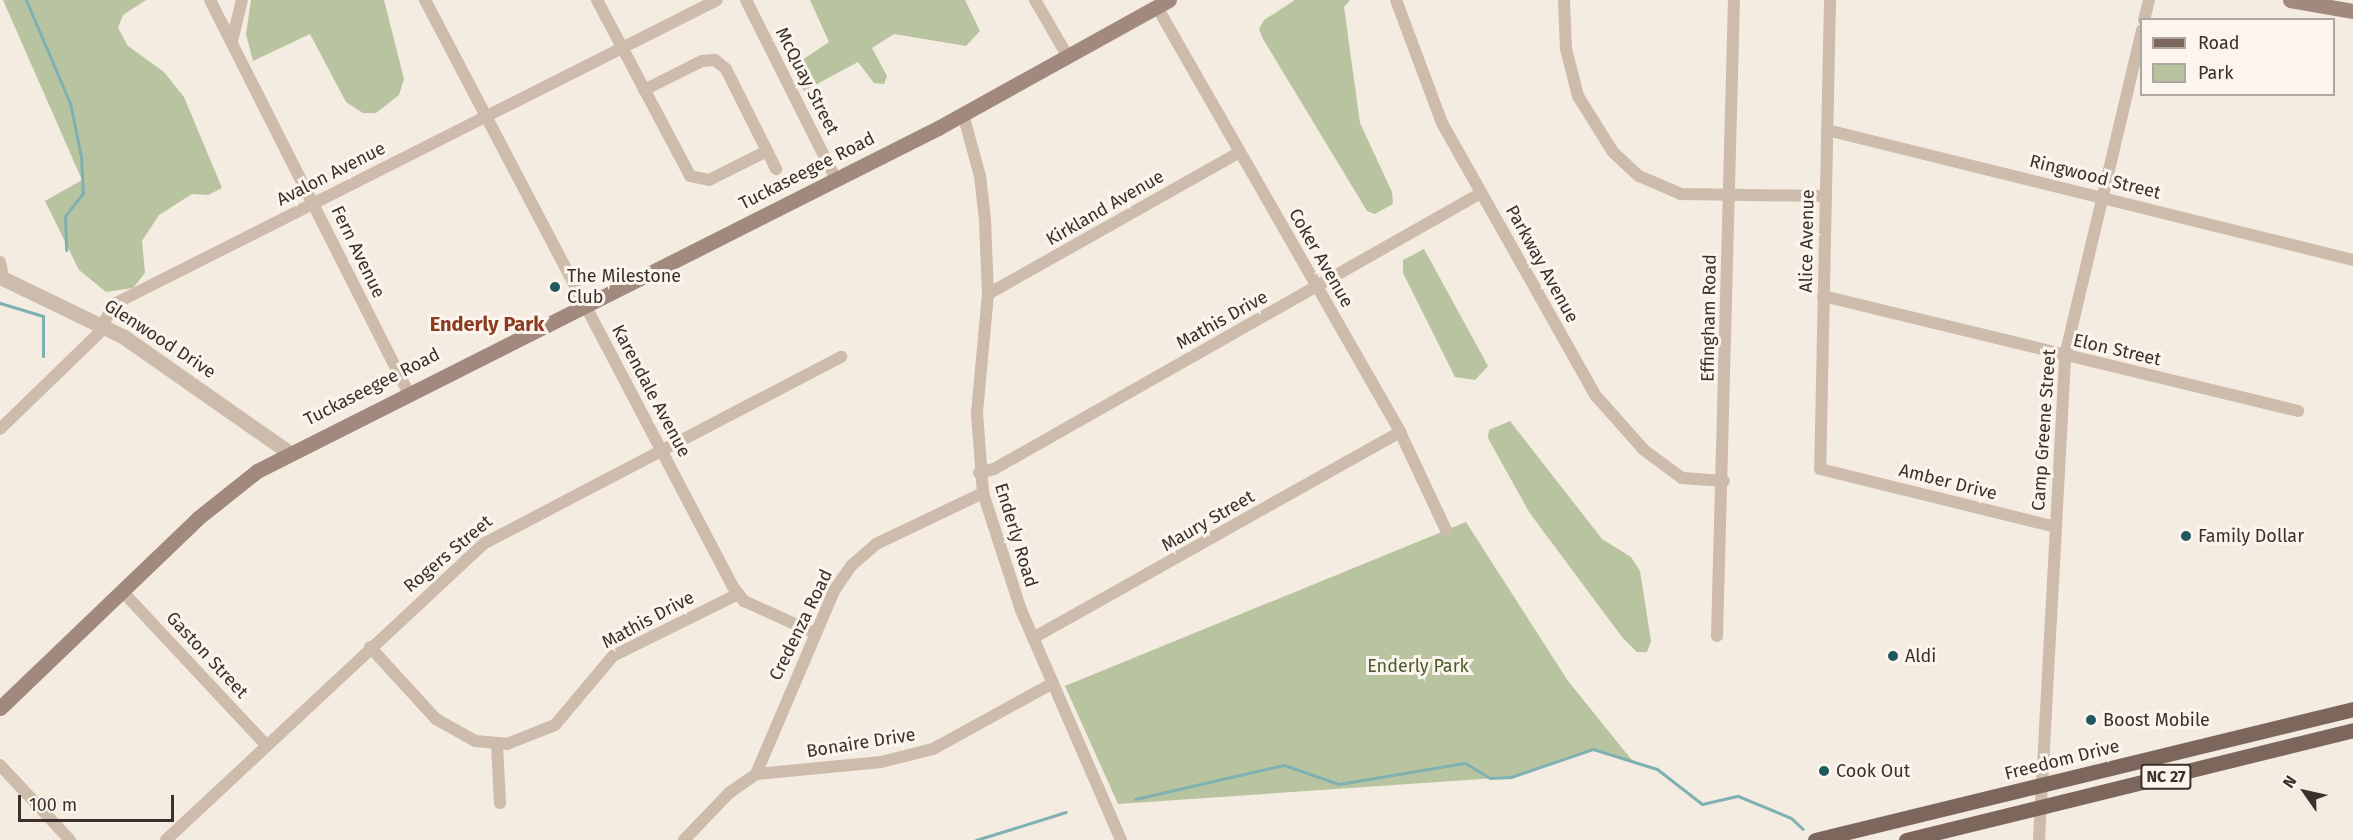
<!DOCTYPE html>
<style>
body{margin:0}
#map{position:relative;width:2353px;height:840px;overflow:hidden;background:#f4ebe1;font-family:"Fira Sans",sans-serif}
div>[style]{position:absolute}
.green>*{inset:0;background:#b8c4a0}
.stream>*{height:3px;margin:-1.5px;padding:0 1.5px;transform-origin:1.5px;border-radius:1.5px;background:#7fb0b2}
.minor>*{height:12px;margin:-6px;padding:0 6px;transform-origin:6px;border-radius:6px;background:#cdbbac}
.tertiary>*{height:15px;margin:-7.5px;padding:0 7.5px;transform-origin:7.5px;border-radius:7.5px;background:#cdbbac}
.secondary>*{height:15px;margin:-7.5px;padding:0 7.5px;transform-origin:7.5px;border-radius:7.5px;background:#a18a7d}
.primary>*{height:15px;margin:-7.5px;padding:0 7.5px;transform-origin:7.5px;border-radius:7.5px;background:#7d675c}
.dots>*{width:16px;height:16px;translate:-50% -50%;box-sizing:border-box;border:3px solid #fbf5ee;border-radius:50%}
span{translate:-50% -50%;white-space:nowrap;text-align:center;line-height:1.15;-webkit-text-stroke:6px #fbf5ee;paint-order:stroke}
.shield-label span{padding:2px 4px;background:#fbf5ee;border:2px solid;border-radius:4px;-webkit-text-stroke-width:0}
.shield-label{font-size:16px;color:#3b302b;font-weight:700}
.street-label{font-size:18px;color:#3b302b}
.poi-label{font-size:18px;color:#3b302b}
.left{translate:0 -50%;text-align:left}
.park-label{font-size:18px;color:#4a5a2e}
.neighbourhood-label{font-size:20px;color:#8c3b22;font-weight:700}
.legend{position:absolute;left:2140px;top:18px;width:195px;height:78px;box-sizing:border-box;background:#fbf5ee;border:2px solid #aea6a0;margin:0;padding:8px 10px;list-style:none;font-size:18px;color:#3b302b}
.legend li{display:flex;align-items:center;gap:12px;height:30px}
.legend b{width:30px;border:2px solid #aea6a0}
.north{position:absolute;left:2275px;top:762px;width:60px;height:60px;-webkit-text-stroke:4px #fbf5ee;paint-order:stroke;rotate:304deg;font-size:16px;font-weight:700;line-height:24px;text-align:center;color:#3b302b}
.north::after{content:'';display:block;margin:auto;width:21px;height:27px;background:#3b302b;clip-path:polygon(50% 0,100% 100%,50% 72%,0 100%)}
.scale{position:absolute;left:18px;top:795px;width:156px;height:27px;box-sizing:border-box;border:3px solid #3b302b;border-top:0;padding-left:8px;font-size:18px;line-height:21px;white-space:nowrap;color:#3b302b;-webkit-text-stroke:4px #fbf5ee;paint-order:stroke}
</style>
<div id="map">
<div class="green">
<div style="clip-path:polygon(3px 0,146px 0,123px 15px,118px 28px,128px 46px,164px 72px,184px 97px,222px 188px,208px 195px,192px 194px,159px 215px,142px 241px,145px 273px,133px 288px,106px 292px,79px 270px,45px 201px,82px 180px)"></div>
<div style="clip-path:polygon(251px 0,384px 0,404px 79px,399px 95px,376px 113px,363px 113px,346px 102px,310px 34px,253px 61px,246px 34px)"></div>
<div style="clip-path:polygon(810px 0,965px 0,980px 31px,966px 46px,894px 34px,872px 48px,887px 76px,884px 84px,874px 83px,858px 62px,804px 91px,792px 67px,829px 42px)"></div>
<div style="clip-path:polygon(1295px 0,1350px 0,1344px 7px,1360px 123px,1392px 192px,1393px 204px,1375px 214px,1367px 211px,1263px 39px,1259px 29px,1264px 20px)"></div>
<div style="clip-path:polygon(1424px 249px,1488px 366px,1475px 380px,1455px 377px,1403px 273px,1403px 260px)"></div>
<div style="clip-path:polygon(1510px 421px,1602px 539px,1631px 557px,1640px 571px,1651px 641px,1647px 652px,1637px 652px,1622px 637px,1529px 512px,1488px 438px,1489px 430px)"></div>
<div style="clip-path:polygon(1466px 522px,1568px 681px,1635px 764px,1593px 749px,1511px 777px,1118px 804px,1065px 686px)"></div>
</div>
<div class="stream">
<div style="left:26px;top:0;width:112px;rotate:66.9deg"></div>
<div style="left:70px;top:103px;width:54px;rotate:78.3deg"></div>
<div style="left:81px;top:156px;width:37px;rotate:87deg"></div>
<div style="left:83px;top:193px;width:29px;rotate:128deg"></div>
<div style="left:65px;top:216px;width:34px;rotate:88deg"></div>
<div style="left:0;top:303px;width:45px;rotate:16.8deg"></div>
<div style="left:43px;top:316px;width:40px;rotate:90deg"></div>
<div style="left:1135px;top:799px;width:153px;rotate:-12.9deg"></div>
<div style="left:1284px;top:765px;width:58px;rotate:19.1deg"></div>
<div style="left:1339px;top:784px;width:128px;rotate:-9.5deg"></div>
<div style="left:1465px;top:763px;width:29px;rotate:31deg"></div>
<div style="left:1490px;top:778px;width:21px;rotate:-3deg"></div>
<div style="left:1511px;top:777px;width:87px;rotate:-18.9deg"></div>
<div style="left:1593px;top:749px;width:67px;rotate:17.4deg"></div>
<div style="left:1657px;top:769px;width:57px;rotate:37.9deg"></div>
<div style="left:1702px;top:804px;width:37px;rotate:-13deg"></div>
<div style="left:1738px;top:796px;width:57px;rotate:22.5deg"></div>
<div style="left:1791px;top:818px;width:16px;rotate:43deg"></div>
<div style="left:976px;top:840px;width:94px;rotate:-17.3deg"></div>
</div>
<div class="minor">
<div style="left:210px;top:0;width:439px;rotate:63.2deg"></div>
<div style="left:425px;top:0;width:663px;rotate:62.31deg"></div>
<div style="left:733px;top:587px;width:18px;rotate:52deg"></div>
<div style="left:744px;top:601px;width:78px;rotate:24.3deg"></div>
<div style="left:597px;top:0;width:199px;rotate:62.1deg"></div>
<div style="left:690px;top:176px;width:19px;rotate:12deg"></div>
<div style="left:709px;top:180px;width:65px;rotate:-26.6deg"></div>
<div style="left:746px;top:0;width:199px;rotate:63.4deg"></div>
<div style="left:1035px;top:0;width:66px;rotate:59.9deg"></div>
<div style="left:1396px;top:0;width:131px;rotate:69.5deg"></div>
<div style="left:1442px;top:123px;width:313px;rotate:60.6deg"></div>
<div style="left:1596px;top:396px;width:72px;rotate:48.4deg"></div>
<div style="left:1644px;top:450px;width:47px;rotate:36.4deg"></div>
<div style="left:1682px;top:478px;width:42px;rotate:4.1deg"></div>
<div style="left:1564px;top:0;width:49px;rotate:87.7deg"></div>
<div style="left:1566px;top:49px;width:49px;rotate:75.7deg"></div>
<div style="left:1578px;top:96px;width:66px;rotate:58deg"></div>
<div style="left:1613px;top:152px;width:35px;rotate:43deg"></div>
<div style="left:1639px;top:176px;width:46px;rotate:23.2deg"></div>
<div style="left:1681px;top:194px;width:145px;rotate:0.8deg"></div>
<div style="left:1830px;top:0;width:469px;rotate:91.2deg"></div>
<div style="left:1820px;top:469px;width:243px;rotate:13.8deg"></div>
<div style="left:1157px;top:7px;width:490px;rotate:60.2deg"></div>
<div style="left:1400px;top:432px;width:108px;rotate:64.9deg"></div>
<div style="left:2144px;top:20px;width:21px;rotate:-76deg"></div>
<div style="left:232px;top:41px;width:42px;rotate:-76.3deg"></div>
<div style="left:644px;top:90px;width:65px;rotate:-26.6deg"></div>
<div style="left:702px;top:61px;width:13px;rotate:-4deg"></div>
<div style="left:715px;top:60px;width:14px;rotate:39deg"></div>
<div style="left:726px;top:69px;width:112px;rotate:63.4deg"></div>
<div style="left:963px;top:114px;width:64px;rotate:74.7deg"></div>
<div style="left:980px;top:176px;width:44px;rotate:83.5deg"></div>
<div style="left:985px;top:220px;width:74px;rotate:87.7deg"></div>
<div style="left:988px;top:294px;width:120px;rotate:95.3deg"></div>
<div style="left:977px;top:413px;width:80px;rotate:85.7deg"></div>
<div style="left:983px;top:493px;width:123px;rotate:72deg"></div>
<div style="left:1021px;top:610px;width:251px;rotate:66.5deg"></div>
<div style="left:1827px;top:130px;width:542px;rotate:13.88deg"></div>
<div style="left:0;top:262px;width:16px;rotate:79deg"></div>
<div style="left:988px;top:294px;width:289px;rotate:-29.4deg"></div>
<div style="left:1823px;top:296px;width:489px;rotate:13.6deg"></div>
<div style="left:0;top:429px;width:136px;rotate:-44.1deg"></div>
<div style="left:98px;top:334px;width:34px;rotate:-62deg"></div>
<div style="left:114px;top:304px;width:675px;rotate:-26.75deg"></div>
<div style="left:979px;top:473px;width:16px;rotate:-15deg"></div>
<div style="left:994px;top:469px;width:560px;rotate:-29.54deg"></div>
<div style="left:122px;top:591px;width:209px;rotate:46.9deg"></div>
<div style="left:1717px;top:636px;width:636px;rotate:-88.47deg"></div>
<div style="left:1033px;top:638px;width:421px;rotate:-29.3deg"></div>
<div style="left:370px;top:647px;width:98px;rotate:47.5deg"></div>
<div style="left:436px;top:719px;width:45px;rotate:29.4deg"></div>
<div style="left:475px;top:741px;width:32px;rotate:5deg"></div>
<div style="left:507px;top:744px;width:52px;rotate:-21.6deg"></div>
<div style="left:555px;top:725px;width:90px;rotate:-50deg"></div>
<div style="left:613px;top:656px;width:140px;rotate:-26.4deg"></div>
<div style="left:497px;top:744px;width:59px;rotate:87.1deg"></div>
<div style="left:0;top:765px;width:103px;rotate:47deg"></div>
<div style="left:756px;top:774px;width:201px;rotate:-66.9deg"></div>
<div style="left:835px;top:589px;width:29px;rotate:-55deg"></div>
<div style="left:852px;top:565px;width:32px;rotate:-41deg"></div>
<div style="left:876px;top:544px;width:119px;rotate:-25.5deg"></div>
<div style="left:166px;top:840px;width:436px;rotate:-43deg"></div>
<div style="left:485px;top:543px;width:402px;rotate:-27.6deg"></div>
<div style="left:684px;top:840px;width:65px;rotate:-46.2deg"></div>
<div style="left:729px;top:793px;width:33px;rotate:-35deg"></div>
<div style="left:756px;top:774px;width:126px;rotate:-5.5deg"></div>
<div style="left:881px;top:762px;width:54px;rotate:-14deg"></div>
<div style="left:933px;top:749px;width:137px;rotate:-28.8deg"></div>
<div style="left:2039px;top:840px;width:485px;rotate:-86.9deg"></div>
<div style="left:2065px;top:356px;width:335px;rotate:-76.7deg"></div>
</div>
<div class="tertiary">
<div style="left:0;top:277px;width:138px;rotate:25.8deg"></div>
<div style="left:124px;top:337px;width:200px;rotate:35deg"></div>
</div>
<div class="secondary">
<div style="left:2290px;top:0;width:64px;rotate:9.9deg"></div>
<div style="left:0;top:708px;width:274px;rotate:-43.8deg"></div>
<div style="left:198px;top:518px;width:75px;rotate:-38.5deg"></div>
<div style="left:257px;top:471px;width:763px;rotate:-26.73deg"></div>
<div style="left:938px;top:128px;width:264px;rotate:-29deg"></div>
</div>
<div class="primary">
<div style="left:1815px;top:840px;width:554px;rotate:-13.68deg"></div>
<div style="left:1906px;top:840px;width:460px;rotate:-13.8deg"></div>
</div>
<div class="dots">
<div style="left:555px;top:287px;background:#1f5a5e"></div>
<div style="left:2186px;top:536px;background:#1f5a5e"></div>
<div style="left:1893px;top:656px;background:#1f5a5e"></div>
<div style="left:2091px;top:720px;background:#1f5a5e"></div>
<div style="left:1824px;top:771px;background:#1f5a5e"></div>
</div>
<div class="shield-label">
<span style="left:2166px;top:777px">NC 27</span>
</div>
<div class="street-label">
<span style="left:807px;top:81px;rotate:63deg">McQuay Street</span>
<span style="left:807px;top:171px;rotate:-27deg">Tuckaseegee Road</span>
<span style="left:331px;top:174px;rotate:-27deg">Avalon Avenue</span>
<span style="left:2095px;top:177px;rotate:14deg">Ringwood Street</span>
<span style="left:1105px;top:208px;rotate:-30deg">Kirkland Avenue</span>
<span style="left:1807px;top:241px;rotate:-89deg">Alice Avenue</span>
<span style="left:358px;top:252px;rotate:64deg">Fern Avenue</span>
<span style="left:1321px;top:258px;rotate:60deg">Coker Avenue</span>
<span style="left:1542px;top:264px;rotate:61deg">Parkway Avenue</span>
<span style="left:1709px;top:318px;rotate:-89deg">Effingham Road</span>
<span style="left:1222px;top:320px;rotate:-29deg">Mathis Drive</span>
<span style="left:160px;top:339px;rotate:33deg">Glenwood Drive</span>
<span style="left:2117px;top:350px;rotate:13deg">Elon Street</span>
<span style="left:372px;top:387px;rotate:-27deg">Tuckaseegee Road</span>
<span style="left:651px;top:391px;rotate:62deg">Karendale Avenue</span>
<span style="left:2044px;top:430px;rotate:-86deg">Camp Greene Street</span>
<span style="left:1948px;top:482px;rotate:14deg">Amber Drive</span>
<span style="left:1208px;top:521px;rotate:-30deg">Maury Street</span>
<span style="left:1016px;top:535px;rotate:73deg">Enderly Road</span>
<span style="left:448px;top:554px;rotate:-40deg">Rogers Street</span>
<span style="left:648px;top:620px;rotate:-28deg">Mathis Drive</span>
<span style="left:801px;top:625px;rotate:-64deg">Credenza Road</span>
<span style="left:207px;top:655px;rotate:47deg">Gaston Street</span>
<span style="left:861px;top:743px;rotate:-9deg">Bonaire Drive</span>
<span style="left:2062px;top:760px;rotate:-14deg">Freedom Drive</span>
</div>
<div class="poi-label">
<span class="left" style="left:567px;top:287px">The Milestone<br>Club</span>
<span class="left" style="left:2198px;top:536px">Family Dollar</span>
<span class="left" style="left:1905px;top:656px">Aldi</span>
<span class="left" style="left:2103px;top:720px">Boost Mobile</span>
<span class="left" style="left:1836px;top:771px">Cook Out</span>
</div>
<div class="park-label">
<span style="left:1418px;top:666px">Enderly Park</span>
</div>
<div class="neighbourhood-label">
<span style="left:487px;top:324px">Enderly Park</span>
</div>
<ul class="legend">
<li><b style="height:8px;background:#7d675c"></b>Road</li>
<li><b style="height:16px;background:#b8c4a0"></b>Park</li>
</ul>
<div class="north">N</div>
<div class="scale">100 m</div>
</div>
